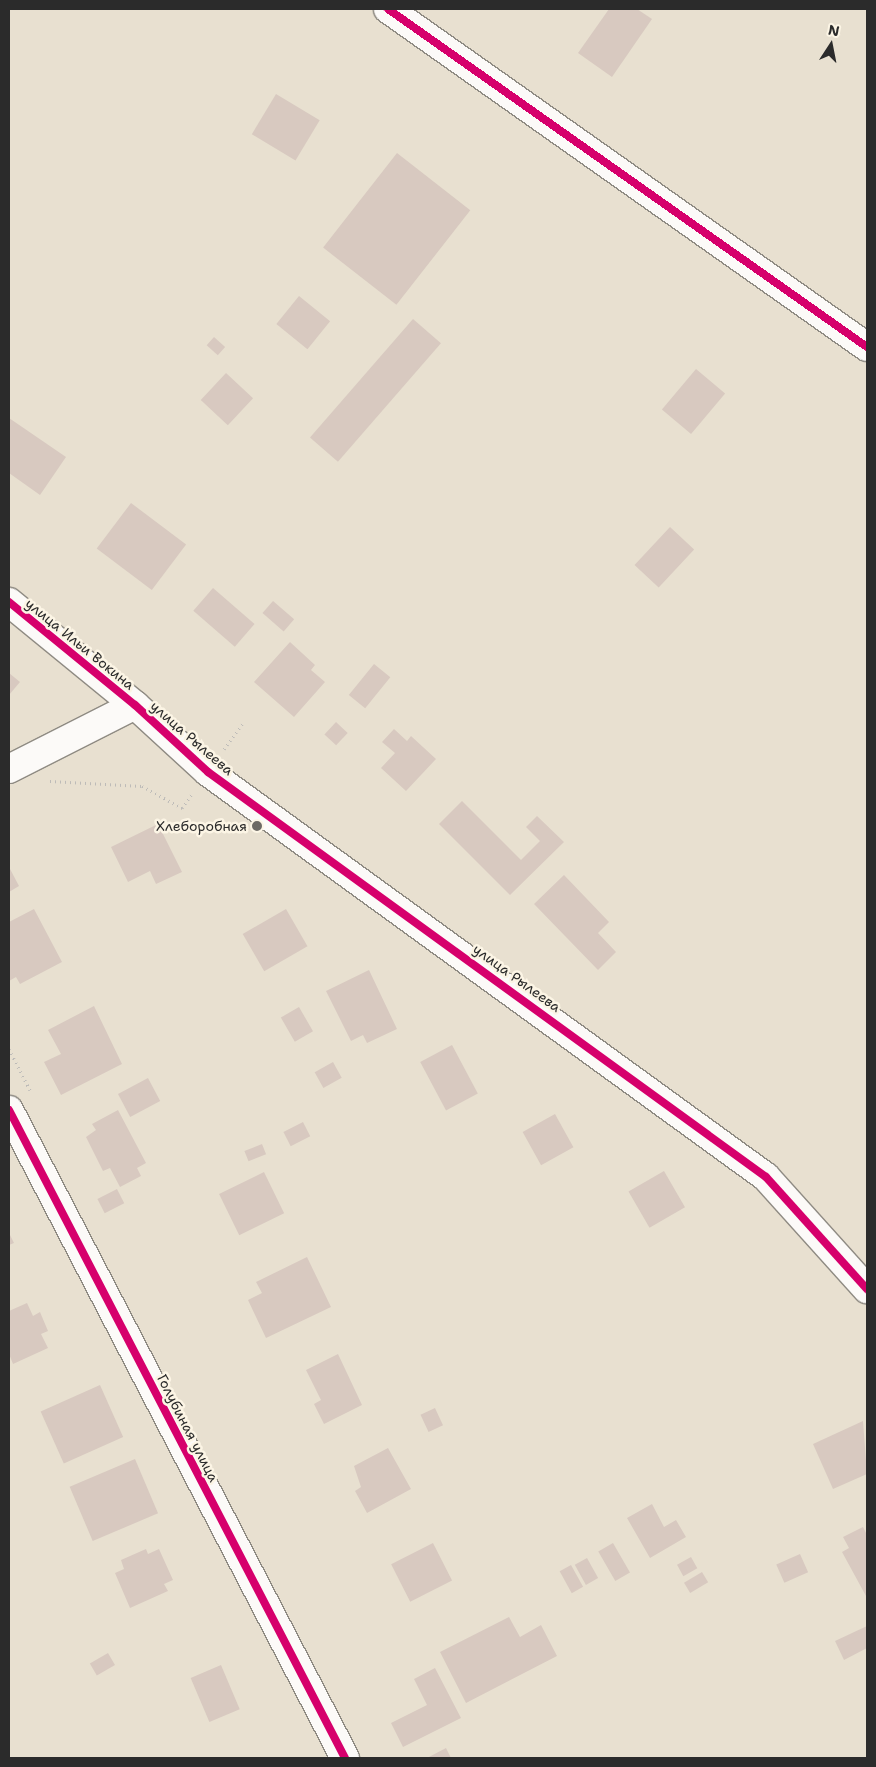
<!DOCTYPE html>
<meta charset="utf-8">
<style>
body{margin:0}
#map{position:relative;width:876px;height:1767px;overflow:hidden;background:#e8e0d0;font-family:"Shantell Sans",sans-serif}
div>[style]{position:absolute}
.building>*{inset:0;background:#d8c9c0;transform-origin:0 0}
.path>*{height:3px;margin-top:-1.5px;transform-origin:0;background:repeating-linear-gradient(90deg,#bdbbb8 0 1px,transparent 0 5px)}
.roads{filter:drop-shadow(1px 0 #8f8b83) drop-shadow(-1px 0 #8f8b83) drop-shadow(0 1px #8f8b83) drop-shadow(0 -1px #8f8b83)}
.minor>*{height:28px;margin:-14px;padding:0 14px;transform-origin:14px;border-radius:14px;background:#fcfaf8}
.cycleway>*{height:8px;margin:-4px;padding:0 4px;transform-origin:4px;border-radius:4px;background:#d6006c}
.dots>*{width:14px;height:14px;translate:-50% -50%;box-sizing:border-box;border:2px solid #fcf5e5;border-radius:50%}
span{translate:-50% -50%;white-space:nowrap;text-align:center;line-height:1.15;-webkit-text-stroke:5px #fcf5e5;paint-order:stroke}
.street-label{font-size:14px;color:#2b2b2b}
.poi-label{font-size:14px;color:#2b2b2b}
.right{translate:-100% -50%;text-align:right}
.frame{position:absolute;inset:0;border:10px solid #2b2b2b;pointer-events:none}
.north{position:absolute;left:806px;top:20px;width:50px;height:50px;-webkit-text-stroke:4px #fcf5e5;paint-order:stroke;rotate:11deg;font-size:14px;font-weight:700;line-height:20px;text-align:center;color:#2b2b2b}
.north::after{content:'';display:block;margin:auto;width:18px;height:22px;background:#2b2b2b;clip-path:polygon(50% 0,100% 100%,50% 72%,0 100%)}
</style>
<div id="map">
<div class="building">
<div style="clip-path:polygon(609px 9px,637px 9px,652px 19px,612px 77px,578px 53px)"></div>
<div style="left:276px;top:94px;width:51px;height:47px;rotate:31deg"></div>
<div style="left:397px;top:153px;width:93px;height:120px;rotate:38deg"></div>
<div style="left:299px;top:296px;width:40px;height:36px;rotate:39deg"></div>
<div style="left:413px;top:319px;width:37px;height:157px;rotate:41deg"></div>
<div style="left:214px;top:337px;width:15px;height:11px;rotate:42deg"></div>
<div style="left:696px;top:369px;width:38px;height:53px;rotate:40deg"></div>
<div style="left:226px;top:373px;width:37px;height:37px;rotate:43deg"></div>
<div style="clip-path:polygon(9px 418px,66px 457px,40px 495px,9px 473px)"></div>
<div style="left:131px;top:503px;width:69px;height:57px;rotate:37deg"></div>
<div style="left:670px;top:527px;width:33px;height:52px;rotate:43deg"></div>
<div style="left:213px;top:588px;width:55px;height:30px;rotate:41deg"></div>
<div style="left:273px;top:601px;width:28px;height:16px;rotate:41deg"></div>
<div style="clip-path:polygon(290px 642px,315px 665px,311px 670px,325px 682px,294px 717px,254px 682px)"></div>
<div style="left:374px;top:664px;width:21px;height:40px;rotate:39deg"></div>
<div style="clip-path:polygon(9px 673px,20px 682px,9px 695px)"></div>
<div style="left:336px;top:722px;width:16px;height:17px;rotate:43deg"></div>
<div style="clip-path:polygon(394px 729px,407px 741px,411px 736px,436px 759px,406px 791px,381px 768px,395px 753px,382px 742px)"></div>
<div style="clip-path:polygon(462px 801px,521px 860px,540px 841px,526px 827px,537px 816px,564px 842px,510px 895px,439px 824px)"></div>
<div style="clip-path:polygon(158px 824px,182px 872px,156px 884px,150px 871px,128px 882px,111px 847px)"></div>
<div style="clip-path:polygon(9px 867px,19px 886px,9px 892px)"></div>
<div style="clip-path:polygon(564px 875px,609px 922px,598px 933px,616px 952px,598px 970px,534px 904px)"></div>
<div style="clip-path:polygon(34px 909px,62px 962px,20px 984px,16px 977px,9px 981px,9px 922px)"></div>
<div style="left:286px;top:909px;width:43px;height:50px;rotate:60deg"></div>
<div style="clip-path:polygon(369px 970px,397px 1029px,367px 1043px,363px 1035px,351px 1041px,326px 991px)"></div>
<div style="clip-path:polygon(94px 1006px,122px 1064px,61px 1095px,44px 1062px,61px 1054px,48px 1030px)"></div>
<div style="left:299px;top:1007px;width:28px;height:21px;rotate:60deg"></div>
<div style="left:452px;top:1045px;width:55px;height:36px;rotate:62deg"></div>
<div style="left:333px;top:1062px;width:18px;height:21px;rotate:61deg"></div>
<div style="left:148px;top:1078px;width:26px;height:34px;rotate:62deg"></div>
<div style="clip-path:polygon(118px 1110px,146px 1163px,137px 1168px,141px 1176px,120px 1187px,110px 1168px,103px 1171px,86px 1137px,96px 1130px,92px 1124px)"></div>
<div style="left:555px;top:1114px;width:38px;height:37px;rotate:61deg"></div>
<div style="left:303px;top:1122px;width:16px;height:22px;rotate:63deg"></div>
<div style="left:262px;top:1144px;width:11px;height:19px;rotate:68deg"></div>
<div style="left:664px;top:1171px;width:42px;height:41px;rotate:60deg"></div>
<div style="left:264px;top:1172px;width:46px;height:50px;rotate:64deg"></div>
<div style="left:117px;top:1189px;width:16px;height:22px;rotate:63deg"></div>
<div style="clip-path:polygon(9px 1233px,14px 1243px,9px 1245px)"></div>
<div style="clip-path:polygon(307px 1257px,331px 1307px,266px 1338px,248px 1300px,262px 1293px,256px 1282px)"></div>
<div style="clip-path:polygon(27px 1303px,33px 1316px,40px 1312px,48px 1331px,41px 1334px,48px 1348px,13px 1364px,9px 1354px,9px 1311px)"></div>
<div style="clip-path:polygon(338px 1354px,362px 1405px,324px 1424px,314px 1404px,321px 1400px,306px 1370px)"></div>
<div style="left:100px;top:1385px;width:57px;height:65px;rotate:66deg"></div>
<div style="left:435px;top:1408px;width:19px;height:16px;rotate:65deg"></div>
<div style="clip-path:polygon(863px 1421px,867px 1474px,833px 1489px,813px 1444px)"></div>
<div style="clip-path:polygon(388px 1448px,411px 1489px,367px 1513px,355px 1491px,361px 1487px,354px 1466px)"></div>
<div style="left:135px;top:1459px;width:59px;height:71px;rotate:67deg"></div>
<div style="clip-path:polygon(652px 1504px,664px 1527px,676px 1520px,686px 1537px,650px 1558px,627px 1518px)"></div>
<div style="clip-path:polygon(863px 1527px,867px 1535px,866px 1596px,842px 1552px,849px 1548px,843px 1537px)"></div>
<div style="left:433px;top:1543px;width:42px;height:47px;rotate:63deg"></div>
<div style="left:613px;top:1543px;width:34px;height:17px;rotate:60deg"></div>
<div style="clip-path:polygon(146px 1549px,148px 1554px,159px 1549px,173px 1580px,164px 1584px,168px 1591px,130px 1608px,115px 1573px,124px 1569px,121px 1560px)"></div>
<div style="left:800px;top:1554px;width:20px;height:26px;rotate:66deg"></div>
<div style="left:691px;top:1557px;width:13px;height:16px;rotate:61deg"></div>
<div style="left:587px;top:1558px;width:23px;height:14px;rotate:61deg"></div>
<div style="left:571px;top:1565px;width:25px;height:13px;rotate:61deg"></div>
<div style="left:702px;top:1572px;width:12px;height:21px;rotate:59deg"></div>
<div style="clip-path:polygon(509px 1617px,520px 1637px,541px 1625px,557px 1656px,466px 1703px,440px 1652px)"></div>
<div style="clip-path:polygon(867px 1626px,867px 1648px,844px 1660px,835px 1641px)"></div>
<div style="left:108px;top:1653px;width:14px;height:21px;rotate:60deg"></div>
<div style="left:221px;top:1665px;width:48px;height:33px;rotate:67deg"></div>
<div style="clip-path:polygon(435px 1668px,461px 1718px,403px 1747px,391px 1723px,427px 1705px,414px 1679px)"></div>
<div style="clip-path:polygon(446px 1748px,451px 1758px,427px 1758px)"></div>
</div>
<div class="path">
<div style="left:224px;top:749px;width:31px;rotate:-54deg"></div>
<div style="left:50px;top:781px;width:92px;rotate:3.1deg"></div>
<div style="left:142px;top:786px;width:46px;rotate:28.8deg"></div>
<div style="left:182px;top:808px;width:16px;rotate:-55deg"></div>
<div style="left:9px;top:1049px;width:46px;rotate:62.9deg"></div>
</div>
<div class="roads">
<div class="minor">
<div style="left:388px;top:9px;width:586px;rotate:35.21deg"></div>
<div style="left:9px;top:602px;width:163px;rotate:39.3deg"></div>
<div style="left:135px;top:705px;width:99px;rotate:42.5deg"></div>
<div style="left:208px;top:772px;width:689px;rotate:35.97deg"></div>
<div style="left:766px;top:1177px;width:151px;rotate:48deg"></div>
<div style="left:9px;top:769px;width:141px;rotate:-26.9deg"></div>
<div style="left:9px;top:1110px;width:730px;rotate:62.59deg"></div>
</div>
</div>
<div class="cycleway">
<div style="left:388px;top:9px;width:586px;rotate:35.21deg"></div>
<div style="left:9px;top:602px;width:163px;rotate:39.3deg"></div>
<div style="left:135px;top:705px;width:99px;rotate:42.5deg"></div>
<div style="left:208px;top:772px;width:689px;rotate:35.97deg"></div>
<div style="left:766px;top:1177px;width:151px;rotate:48deg"></div>
<div style="left:9px;top:1110px;width:730px;rotate:62.59deg"></div>
</div>
<div class="dots">
<div style="left:257px;top:826px;background:#6d6a65"></div>
</div>
<div class="street-label">
<span style="left:80px;top:644px;rotate:39deg">улица Ильи Вокина</span>
<span style="left:192px;top:738px;rotate:41deg">улица Рылеева</span>
<span style="left:517px;top:978px;rotate:36deg">улица Рылеева</span>
<span style="left:188px;top:1428px;rotate:63deg">Голубиная улица</span>
</div>
<div class="poi-label">
<span class="right" style="left:247px;top:826px">Хлеборобная</span>
</div>
<div class="frame"></div>
<div class="north">N</div>
</div>
